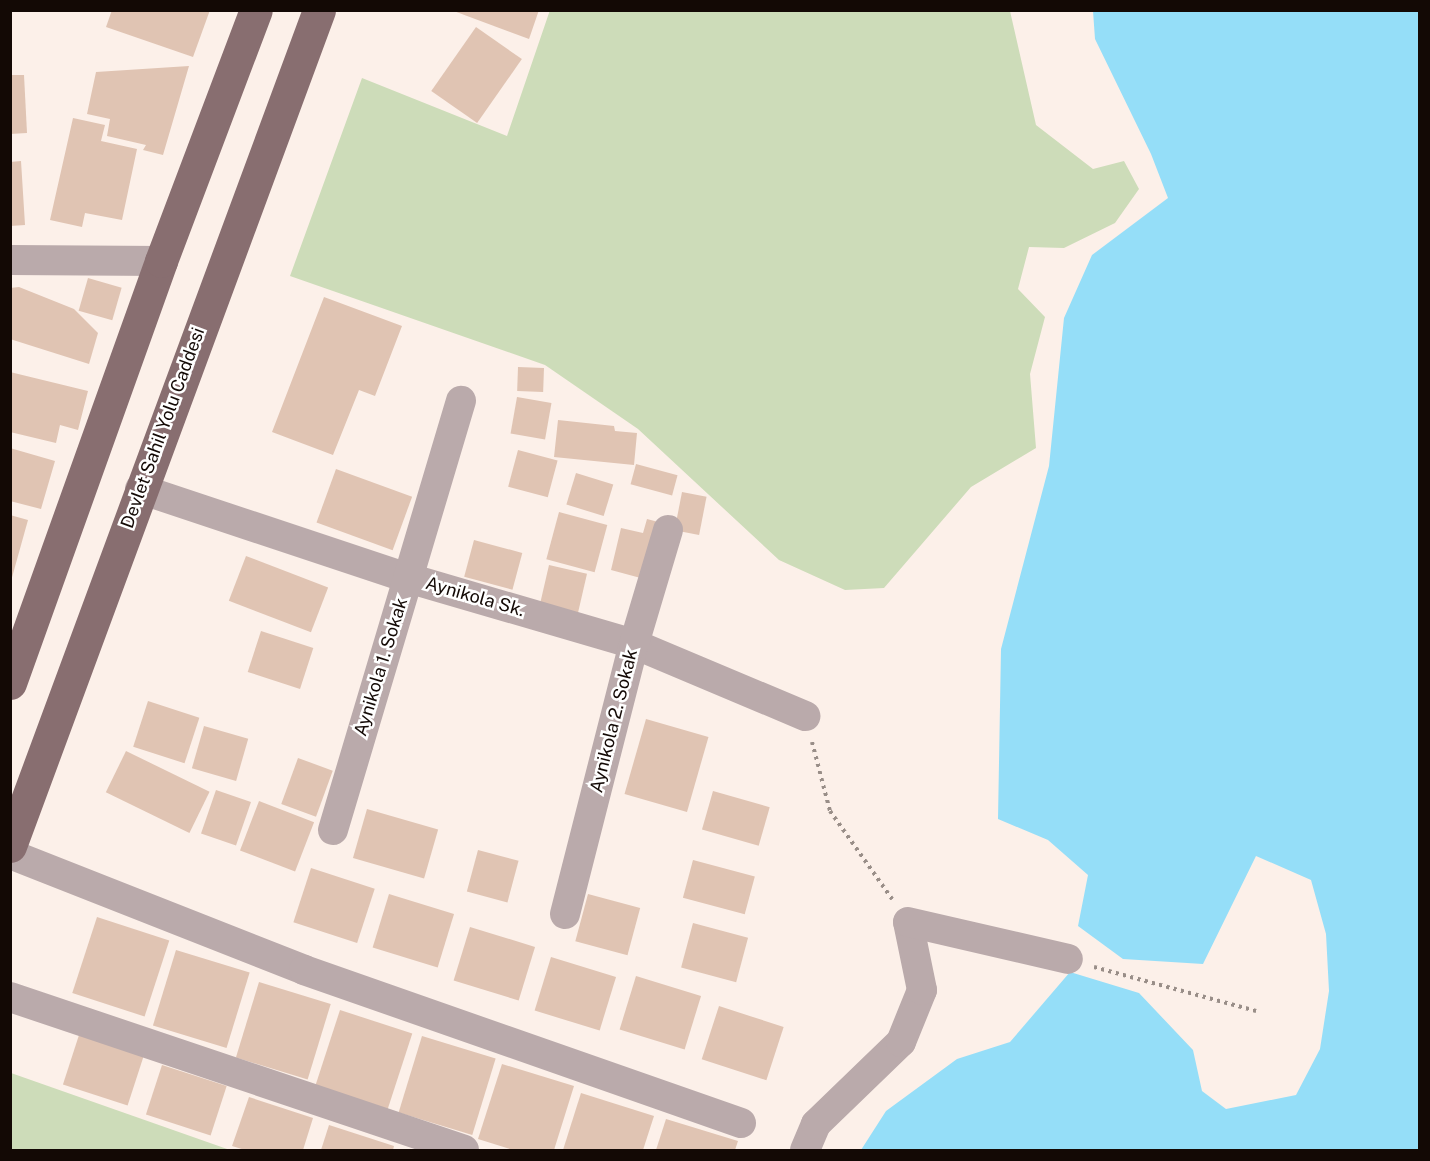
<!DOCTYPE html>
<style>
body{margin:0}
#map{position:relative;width:1430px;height:1161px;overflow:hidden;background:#fcf0e9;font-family:"Public Sans",sans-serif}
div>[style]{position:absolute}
.green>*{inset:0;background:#cddcb9}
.water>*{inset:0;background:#95def8}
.building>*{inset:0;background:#e0c4b3;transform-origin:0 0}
.path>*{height:4px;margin-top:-2px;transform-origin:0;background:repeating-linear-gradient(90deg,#998e88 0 3px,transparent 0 7.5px)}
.minor>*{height:30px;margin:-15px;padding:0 15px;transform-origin:15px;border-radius:15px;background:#baaaab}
.major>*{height:33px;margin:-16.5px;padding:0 16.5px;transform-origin:16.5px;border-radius:16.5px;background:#886e70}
span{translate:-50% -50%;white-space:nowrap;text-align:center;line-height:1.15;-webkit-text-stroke:5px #fff;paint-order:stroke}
.street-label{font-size:18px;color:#130905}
.frame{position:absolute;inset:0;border:12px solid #130905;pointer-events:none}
</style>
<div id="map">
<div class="green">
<div style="clip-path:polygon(550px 10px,1010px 11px,1036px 125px,1093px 169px,1124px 161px,1139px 189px,1115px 223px,1064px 248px,1029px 247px,1018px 289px,1045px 317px,1030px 374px,1036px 448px,971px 487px,884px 588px,845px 590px,779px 560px,638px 429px,545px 365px,290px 276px,362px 78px,507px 136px)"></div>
<div style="clip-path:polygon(11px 1073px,230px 1150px,11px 1150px)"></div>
</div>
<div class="water">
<div style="clip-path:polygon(1093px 11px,1419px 11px,1419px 1150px,861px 1150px,886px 1111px,957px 1059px,1010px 1042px,1070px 972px,1139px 993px,1193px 1050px,1202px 1091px,1226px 1109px,1296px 1095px,1320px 1049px,1329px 991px,1326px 934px,1311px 880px,1256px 856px,1203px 964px,1123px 959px,1078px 926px,1088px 875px,1048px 840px,998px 819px,1001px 649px,1049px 466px,1064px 318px,1092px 255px,1168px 198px,1151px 154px,1095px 39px)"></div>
</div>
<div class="building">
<div style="clip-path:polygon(112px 10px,210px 10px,193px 57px,106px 27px)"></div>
<div style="clip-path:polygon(451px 10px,539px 10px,529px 39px)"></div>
<div style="left:476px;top:27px;width:56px;height:78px;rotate:35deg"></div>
<div style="clip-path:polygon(189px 66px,163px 155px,143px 150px,146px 145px,107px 136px,110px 119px,87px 114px,96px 72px)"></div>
<div style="clip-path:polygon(10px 75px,24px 75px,27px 133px,10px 134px)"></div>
<div style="clip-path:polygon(73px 118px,105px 125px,101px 141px,137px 149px,122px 220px,85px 213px,82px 227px,50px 220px)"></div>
<div style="clip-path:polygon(21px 161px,25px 225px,10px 226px,10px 162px)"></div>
<div style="left:88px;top:278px;width:35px;height:34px;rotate:16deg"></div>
<div style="clip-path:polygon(19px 287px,74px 309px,98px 333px,89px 364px,10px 339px,10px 288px)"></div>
<div style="clip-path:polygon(324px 297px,402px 326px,375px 396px,359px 390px,333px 455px,272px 432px)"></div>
<div style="left:518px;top:367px;width:26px;height:24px;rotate:2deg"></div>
<div style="clip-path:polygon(10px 372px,88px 391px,78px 430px,60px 425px,56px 443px,10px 432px)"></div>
<div style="left:517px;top:397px;width:35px;height:37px;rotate:10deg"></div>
<div style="clip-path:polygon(558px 420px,614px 426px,615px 431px,637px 433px,634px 465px,554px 457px)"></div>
<div style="clip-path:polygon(10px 448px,55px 461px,41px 509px,10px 501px)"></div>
<div style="left:518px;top:450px;width:41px;height:38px;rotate:15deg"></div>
<div style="left:636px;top:464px;width:43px;height:21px;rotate:15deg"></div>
<div style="left:336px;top:469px;width:81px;height:57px;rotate:20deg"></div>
<div style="left:576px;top:473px;width:39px;height:33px;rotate:17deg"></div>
<div style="left:682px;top:492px;width:25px;height:39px;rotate:11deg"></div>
<div style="left:559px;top:512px;width:50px;height:49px;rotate:15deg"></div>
<div style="clip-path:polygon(10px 515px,28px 520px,11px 581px,10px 581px)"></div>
<div style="clip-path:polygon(647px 519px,662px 523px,648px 580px,611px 570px,621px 528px,643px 533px)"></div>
<div style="left:474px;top:540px;width:50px;height:38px;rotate:15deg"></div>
<div style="left:246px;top:556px;width:88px;height:48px;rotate:21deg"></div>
<div style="left:549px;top:565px;width:39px;height:43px;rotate:13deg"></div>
<div style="left:261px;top:631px;width:55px;height:43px;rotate:18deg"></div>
<div style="left:148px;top:701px;width:54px;height:48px;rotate:18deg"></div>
<div style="left:646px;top:719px;width:65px;height:78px;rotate:16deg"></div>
<div style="left:204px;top:726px;width:46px;height:44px;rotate:16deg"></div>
<div style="left:126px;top:751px;width:93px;height:46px;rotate:26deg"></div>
<div style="left:298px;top:758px;width:37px;height:49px;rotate:20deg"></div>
<div style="left:216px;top:790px;width:37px;height:46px;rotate:19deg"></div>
<div style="left:713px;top:791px;width:59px;height:40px;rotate:16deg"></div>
<div style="left:259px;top:801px;width:59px;height:53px;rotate:21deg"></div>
<div style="left:367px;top:809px;width:74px;height:51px;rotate:16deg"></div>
<div style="left:478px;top:850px;width:42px;height:43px;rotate:15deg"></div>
<div style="left:693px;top:860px;width:64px;height:39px;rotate:15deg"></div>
<div style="left:311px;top:868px;width:67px;height:57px;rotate:18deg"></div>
<div style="left:389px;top:894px;width:68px;height:56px;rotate:17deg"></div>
<div style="left:588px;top:894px;width:54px;height:49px;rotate:15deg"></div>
<div style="left:97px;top:917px;width:76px;height:80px;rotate:18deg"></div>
<div style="left:693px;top:923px;width:57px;height:46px;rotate:15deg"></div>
<div style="left:470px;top:927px;width:68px;height:56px;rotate:17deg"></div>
<div style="left:176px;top:950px;width:77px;height:79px;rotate:17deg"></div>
<div style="left:551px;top:957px;width:68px;height:56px;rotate:17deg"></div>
<div style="left:636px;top:976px;width:68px;height:56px;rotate:17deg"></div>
<div style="left:259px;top:982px;width:75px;height:79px;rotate:17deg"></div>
<div style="left:719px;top:1006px;width:68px;height:56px;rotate:18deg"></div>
<div style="left:340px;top:1010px;width:76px;height:80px;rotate:18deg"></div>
<div style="left:79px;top:1035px;width:68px;height:52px;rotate:18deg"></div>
<div style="left:422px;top:1036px;width:77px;height:80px;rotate:17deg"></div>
<div style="clip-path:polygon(502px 1064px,574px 1086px,554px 1150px,513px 1150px,478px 1139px)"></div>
<div style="left:162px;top:1065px;width:68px;height:52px;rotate:18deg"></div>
<div style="clip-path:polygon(581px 1093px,654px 1116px,643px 1150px,563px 1150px)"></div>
<div style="clip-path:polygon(249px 1097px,313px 1118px,303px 1150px,245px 1150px,232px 1146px)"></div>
<div style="clip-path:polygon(666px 1119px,738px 1141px,735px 1150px,656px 1150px)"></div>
<div style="clip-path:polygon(329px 1125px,394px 1146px,393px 1150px,321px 1150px)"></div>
</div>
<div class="path">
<div style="left:812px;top:742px;width:71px;rotate:75.4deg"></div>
<div style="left:830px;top:811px;width:108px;rotate:54.8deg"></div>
<div style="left:1094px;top:967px;width:168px;rotate:15.2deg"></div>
</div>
<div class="minor">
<div style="left:10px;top:260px;width:151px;rotate:0.4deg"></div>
<div style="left:140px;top:489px;width:282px;rotate:18.4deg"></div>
<div style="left:408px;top:578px;width:235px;rotate:16.3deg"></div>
<div style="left:634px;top:644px;width:186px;rotate:22.8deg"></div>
<div style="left:333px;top:830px;width:448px;rotate:-73.4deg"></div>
<div style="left:10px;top:854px;width:316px;rotate:21.5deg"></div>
<div style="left:304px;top:970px;width:463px;rotate:19.3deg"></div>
<div style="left:565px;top:914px;width:279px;rotate:-75.7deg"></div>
<div style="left:634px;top:644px;width:119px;rotate:-73.4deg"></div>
<div style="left:10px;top:997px;width:479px;rotate:18.6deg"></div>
<div style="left:805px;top:1150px;width:28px;rotate:-67deg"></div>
<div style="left:816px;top:1124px;width:118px;rotate:-44deg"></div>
<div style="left:901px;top:1042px;width:56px;rotate:-68deg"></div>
<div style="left:922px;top:990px;width:69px;rotate:-101.6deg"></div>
<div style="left:908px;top:922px;width:164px;rotate:13deg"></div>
</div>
<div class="major">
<div style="left:10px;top:683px;width:448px;rotate:-70.3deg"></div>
<div style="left:161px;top:261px;width:268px;rotate:-69.3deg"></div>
<div style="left:10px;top:846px;width:891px;rotate:-69.71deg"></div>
</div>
<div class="street-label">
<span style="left:163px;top:428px;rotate:-70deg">Devlet Sahil Yolu Caddesi</span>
<span style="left:475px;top:597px;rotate:16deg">Aynikola Sk.</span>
<span style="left:381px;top:667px;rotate:-73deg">Aynikola 1. Sokak</span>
<span style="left:614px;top:721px;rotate:-76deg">Aynikola 2. Sokak</span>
</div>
<div class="frame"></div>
</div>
